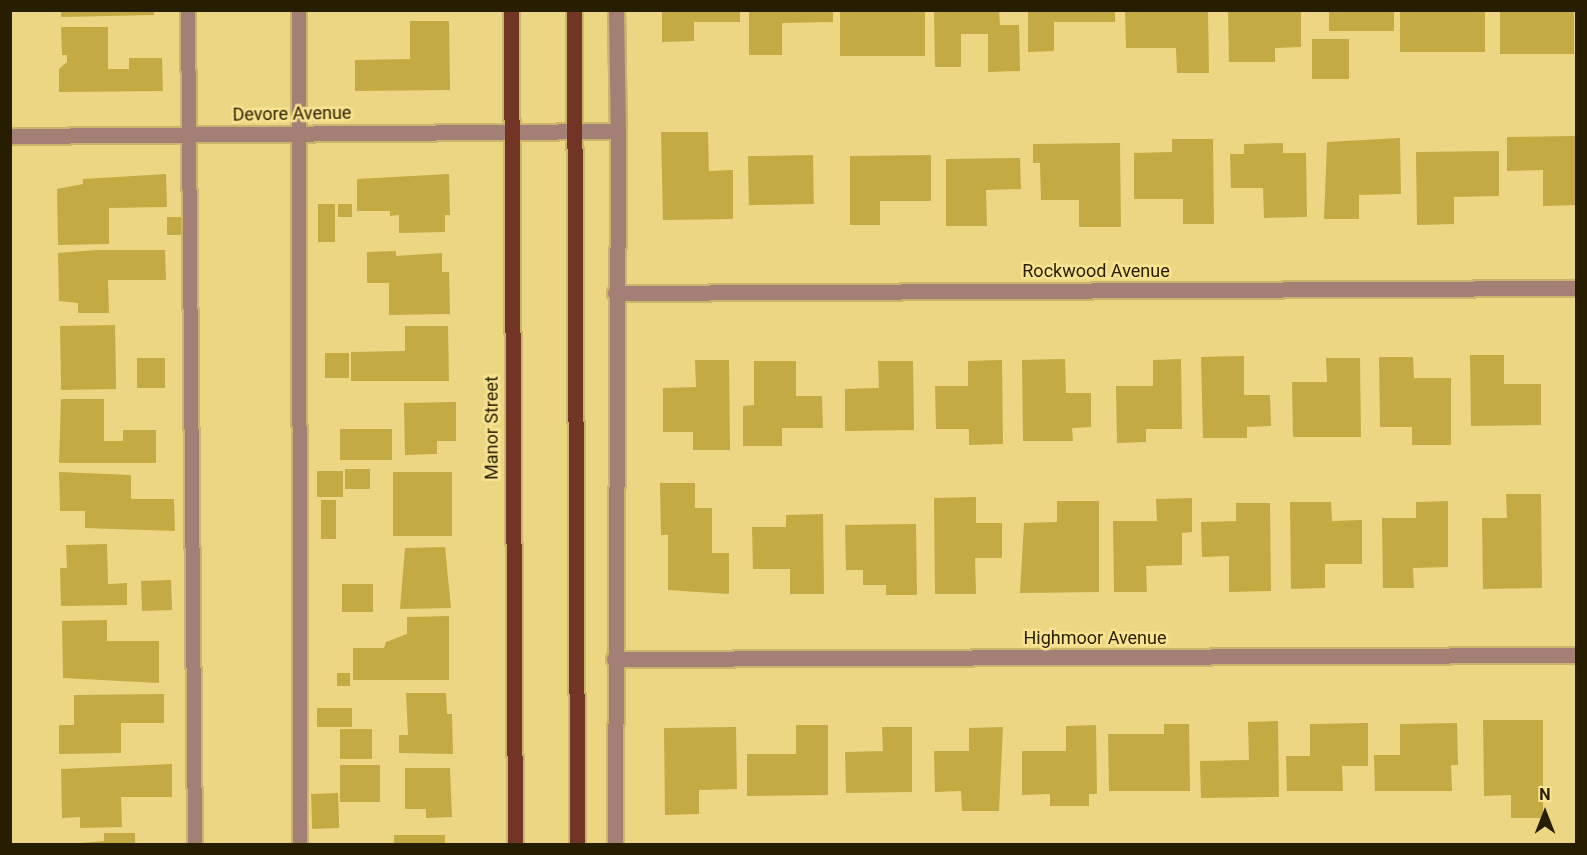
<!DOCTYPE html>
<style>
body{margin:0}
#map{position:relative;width:1587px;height:855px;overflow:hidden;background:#ecd683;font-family:Roboto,sans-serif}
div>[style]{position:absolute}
.building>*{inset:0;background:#c4aa42;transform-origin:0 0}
.roads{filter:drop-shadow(2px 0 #c9b56b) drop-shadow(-2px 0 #c9b56b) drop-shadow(0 2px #c9b56b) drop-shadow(0 -2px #c9b56b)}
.service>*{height:14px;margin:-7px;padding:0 7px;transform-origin:7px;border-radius:7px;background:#a37f75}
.minor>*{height:15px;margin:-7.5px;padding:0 7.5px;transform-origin:7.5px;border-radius:7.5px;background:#a37f75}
.primary>*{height:15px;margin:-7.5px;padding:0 7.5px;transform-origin:7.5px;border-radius:7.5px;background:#723525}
span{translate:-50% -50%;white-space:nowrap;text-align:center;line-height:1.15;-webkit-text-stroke:5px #f9e390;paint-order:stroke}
.street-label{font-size:18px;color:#271e00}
.frame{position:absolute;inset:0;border:12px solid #271e00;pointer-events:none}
.north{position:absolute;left:1515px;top:783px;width:60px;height:60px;-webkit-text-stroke:4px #f9e390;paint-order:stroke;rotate:0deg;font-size:16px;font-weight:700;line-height:24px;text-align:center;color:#271e00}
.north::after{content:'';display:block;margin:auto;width:21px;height:27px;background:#271e00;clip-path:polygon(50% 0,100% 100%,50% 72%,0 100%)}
</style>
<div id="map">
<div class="building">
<div style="clip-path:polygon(61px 10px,154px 10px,154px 15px,61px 17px)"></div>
<div style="clip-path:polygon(662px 10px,740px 10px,740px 22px,694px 22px,694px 41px,662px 42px)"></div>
<div style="clip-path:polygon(749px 10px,833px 10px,833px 22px,782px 23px,782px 55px,749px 55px)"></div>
<div style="left:840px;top:10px;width:85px;height:46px"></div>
<div style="clip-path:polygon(934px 10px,999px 10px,1000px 25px,1019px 25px,1020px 71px,988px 72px,988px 34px,961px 34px,961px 67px,935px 67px)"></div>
<div style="clip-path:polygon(1028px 10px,1115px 10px,1115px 22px,1054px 22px,1054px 51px,1028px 52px)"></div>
<div style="clip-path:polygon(1125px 10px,1208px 10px,1209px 73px,1177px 73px,1176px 48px,1126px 48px)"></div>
<div style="clip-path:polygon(1228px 10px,1301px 10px,1301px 47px,1275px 48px,1275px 62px,1229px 62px)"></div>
<div style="left:1329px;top:10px;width:65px;height:21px"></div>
<div style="left:1400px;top:10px;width:85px;height:42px"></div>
<div style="left:1500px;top:10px;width:74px;height:44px"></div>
<div style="clip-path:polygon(410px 21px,449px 21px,450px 90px,355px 91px,355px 60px,410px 59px)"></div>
<div style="clip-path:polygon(61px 27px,108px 27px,108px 69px,129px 69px,129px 58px,162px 58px,163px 91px,59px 92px,59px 69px,67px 62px,67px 55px,62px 55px)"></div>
<div style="left:1312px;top:39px;width:37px;height:40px"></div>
<div style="clip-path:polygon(661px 132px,708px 132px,709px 171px,733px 170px,733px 219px,663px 220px)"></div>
<div style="clip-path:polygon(1576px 136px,1576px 205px,1543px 206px,1543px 170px,1507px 171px,1507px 137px)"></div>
<div style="clip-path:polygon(1400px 138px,1401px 194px,1359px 195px,1359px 219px,1324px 219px,1327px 142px)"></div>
<div style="clip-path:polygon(1172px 139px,1213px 139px,1214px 224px,1183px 224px,1183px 199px,1134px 199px,1134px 153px,1172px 152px)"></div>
<div style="clip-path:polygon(1120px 143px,1121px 227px,1079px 227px,1079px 200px,1041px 200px,1040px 163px,1033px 163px,1033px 144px)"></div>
<div style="clip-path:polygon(1283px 143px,1283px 153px,1306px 153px,1307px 217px,1264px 218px,1263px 188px,1231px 188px,1230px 154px,1244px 154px,1244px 144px)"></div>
<div style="clip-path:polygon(1499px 151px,1499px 196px,1454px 197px,1454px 224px,1417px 225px,1416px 152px)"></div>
<div style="left:813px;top:155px;width:49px;height:65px;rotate:89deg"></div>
<div style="clip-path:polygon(931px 155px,931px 201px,880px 201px,880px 225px,850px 225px,850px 156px)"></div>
<div style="clip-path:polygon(1020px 158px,1021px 189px,986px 190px,987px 226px,946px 226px,946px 159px)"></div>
<div style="clip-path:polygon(166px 174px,167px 207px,109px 208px,109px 244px,58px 245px,57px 189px,83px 184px,83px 179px)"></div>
<div style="clip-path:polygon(449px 174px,450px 215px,445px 215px,445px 232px,399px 233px,399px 215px,390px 216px,390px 211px,357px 211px,357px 179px)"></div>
<div style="left:318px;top:204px;width:17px;height:38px"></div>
<div style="left:338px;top:204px;width:14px;height:13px"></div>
<div style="left:182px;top:217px;width:18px;height:15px;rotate:90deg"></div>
<div style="clip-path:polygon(97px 250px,165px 250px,166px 280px,108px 280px,109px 313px,78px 313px,78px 303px,59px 301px,58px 253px)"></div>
<div style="clip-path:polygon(396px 251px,396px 256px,442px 253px,442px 272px,449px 272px,450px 314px,389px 315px,389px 283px,367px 283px,367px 252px)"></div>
<div style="left:115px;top:325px;width:64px;height:55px;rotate:89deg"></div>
<div style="clip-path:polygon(405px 326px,448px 326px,449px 381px,351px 381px,351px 352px,405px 351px)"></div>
<div style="left:325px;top:353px;width:24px;height:25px"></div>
<div style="clip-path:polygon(1470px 355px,1504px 355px,1504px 384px,1541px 384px,1541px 425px,1471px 426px)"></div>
<div style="clip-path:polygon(1244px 356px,1244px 395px,1270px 395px,1271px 426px,1247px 427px,1247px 438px,1203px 438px,1201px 357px)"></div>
<div style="clip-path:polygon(1379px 357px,1413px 357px,1414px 378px,1451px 378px,1451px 445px,1412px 445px,1412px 427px,1380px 427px)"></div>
<div style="left:137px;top:358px;width:28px;height:30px"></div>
<div style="clip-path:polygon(1326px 358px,1360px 358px,1361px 437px,1293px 437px,1292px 382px,1327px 382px)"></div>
<div style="clip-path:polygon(1065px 359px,1066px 393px,1091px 393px,1091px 427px,1072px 428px,1073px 441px,1023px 441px,1022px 360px)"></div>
<div style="clip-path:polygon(1181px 359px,1182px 429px,1146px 429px,1146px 442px,1117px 443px,1116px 386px,1153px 386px,1153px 360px)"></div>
<div style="clip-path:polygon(695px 360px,729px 360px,730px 450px,693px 450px,693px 432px,663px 432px,663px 388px,696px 387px)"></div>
<div style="clip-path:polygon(1002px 360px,1003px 444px,969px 445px,969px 429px,936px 429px,935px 386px,968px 386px,968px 361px)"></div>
<div style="clip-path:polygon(754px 361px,796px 361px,796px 396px,822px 396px,823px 428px,782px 428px,782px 446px,743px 446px,743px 406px,754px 405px)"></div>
<div style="clip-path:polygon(878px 361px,913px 361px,914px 430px,845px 431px,845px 389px,879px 388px)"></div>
<div style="clip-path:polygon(61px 399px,104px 399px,104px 441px,123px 441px,123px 430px,156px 430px,156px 463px,59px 463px)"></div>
<div style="clip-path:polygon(456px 402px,456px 441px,437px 441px,437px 454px,405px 455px,404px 403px)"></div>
<div style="left:340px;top:429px;width:52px;height:31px"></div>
<div style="left:345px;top:469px;width:25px;height:20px"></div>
<div style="left:343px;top:471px;width:26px;height:26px;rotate:90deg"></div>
<div style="clip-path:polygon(59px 472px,131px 475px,131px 499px,174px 499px,175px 531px,85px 528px,85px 511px,60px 511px)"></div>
<div style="left:393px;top:472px;width:59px;height:64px"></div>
<div style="clip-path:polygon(660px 483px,695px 483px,695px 508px,712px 508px,712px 553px,729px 553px,729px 594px,668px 590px,668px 535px,661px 535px)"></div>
<div style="clip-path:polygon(1506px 494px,1541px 494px,1542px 588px,1483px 589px,1482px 518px,1507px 518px)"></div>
<div style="clip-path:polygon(976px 497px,976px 523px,1002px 523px,1002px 558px,975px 558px,976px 594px,935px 594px,934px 498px)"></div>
<div style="clip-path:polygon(1192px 498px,1192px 532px,1182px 533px,1182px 565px,1146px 566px,1147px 592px,1114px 592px,1113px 521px,1157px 521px,1156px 499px)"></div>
<div style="left:321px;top:500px;width:15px;height:39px"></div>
<div style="clip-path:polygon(1057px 501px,1099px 501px,1099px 592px,1020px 593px,1024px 523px,1057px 522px)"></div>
<div style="clip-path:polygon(1448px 501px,1448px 567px,1413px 568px,1414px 588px,1383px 588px,1382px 518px,1416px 518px,1416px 502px)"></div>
<div style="clip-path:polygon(1290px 502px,1331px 502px,1332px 521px,1362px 520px,1362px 564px,1325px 564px,1325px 588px,1291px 589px)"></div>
<div style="clip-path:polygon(1236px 503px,1270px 503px,1271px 591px,1229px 592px,1229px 556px,1202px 557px,1201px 522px,1236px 521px)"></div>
<div style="clip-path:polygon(823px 514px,824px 594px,790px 594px,790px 569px,753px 569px,752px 527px,786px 527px,786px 515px)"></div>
<div style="clip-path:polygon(916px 524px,917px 595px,886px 595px,886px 585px,863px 585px,863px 570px,846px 570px,845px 525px)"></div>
<div style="clip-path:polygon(107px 544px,108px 584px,127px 583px,127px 605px,61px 606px,60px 568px,67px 568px,66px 545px)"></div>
<div style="clip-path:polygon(445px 547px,451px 608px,400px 609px,405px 548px)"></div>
<div style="left:171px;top:580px;width:30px;height:30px;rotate:88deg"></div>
<div style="left:342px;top:584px;width:31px;height:28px"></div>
<div style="clip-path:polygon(449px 616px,449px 680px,353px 680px,353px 648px,384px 648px,386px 642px,407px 634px,407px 617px)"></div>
<div style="clip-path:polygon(107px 620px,107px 641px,159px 641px,159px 683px,63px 678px,62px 621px)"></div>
<div style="left:337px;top:673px;width:13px;height:13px"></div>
<div style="clip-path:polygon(406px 693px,446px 693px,447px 714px,452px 714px,453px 754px,399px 753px,399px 735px,408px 735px)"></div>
<div style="clip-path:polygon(164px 694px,164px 723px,121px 723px,121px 753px,59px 754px,59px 725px,74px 725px,74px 695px)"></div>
<div style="left:352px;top:708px;width:19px;height:35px;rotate:90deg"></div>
<div style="clip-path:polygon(1483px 720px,1543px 720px,1543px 818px,1511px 818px,1511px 795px,1484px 796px)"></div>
<div style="clip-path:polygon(1278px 721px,1279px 797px,1201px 798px,1200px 761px,1249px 760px,1248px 722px)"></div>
<div style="clip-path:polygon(1368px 723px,1368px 766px,1342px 766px,1343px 791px,1287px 791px,1286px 756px,1310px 756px,1310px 724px)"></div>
<div style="clip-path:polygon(1457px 723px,1458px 765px,1451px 765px,1452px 791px,1375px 791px,1374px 755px,1400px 755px,1400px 724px)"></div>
<div style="clip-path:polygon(1164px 724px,1189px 724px,1190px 791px,1109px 791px,1108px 734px,1164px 734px)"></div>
<div style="clip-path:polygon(796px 725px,828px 725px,828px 795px,747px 796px,747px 754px,796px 754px)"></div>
<div style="clip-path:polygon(1096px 725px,1097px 794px,1089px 794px,1089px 806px,1050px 806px,1050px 794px,1022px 795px,1022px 751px,1066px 751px,1066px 726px)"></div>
<div style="clip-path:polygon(736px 727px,737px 789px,699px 790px,699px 814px,665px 815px,664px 728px)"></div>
<div style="clip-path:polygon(882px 727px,912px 727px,912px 792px,846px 793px,845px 752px,883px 751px)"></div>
<div style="clip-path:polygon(1003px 727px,999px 811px,962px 811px,961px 791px,935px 792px,934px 751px,969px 751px,969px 728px)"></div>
<div style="left:340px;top:729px;width:32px;height:30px"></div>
<div style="clip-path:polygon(172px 764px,172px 797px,121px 797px,122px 827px,80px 828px,80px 817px,62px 818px,61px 769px)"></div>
<div style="left:380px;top:765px;width:37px;height:40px;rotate:90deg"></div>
<div style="clip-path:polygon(405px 768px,450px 768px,452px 817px,426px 818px,426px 809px,405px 809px)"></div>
<div style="left:338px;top:793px;width:35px;height:27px;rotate:88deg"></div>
<div style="clip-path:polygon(104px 833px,135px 833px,135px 844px,68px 844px,104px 841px)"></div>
<div style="left:445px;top:835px;width:9px;height:51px;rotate:90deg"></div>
</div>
<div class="roads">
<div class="service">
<div style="left:188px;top:10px;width:834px;rotate:89.52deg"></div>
<div style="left:299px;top:10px;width:834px;rotate:89.93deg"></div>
</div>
<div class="minor">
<div style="left:616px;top:10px;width:121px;rotate:89.1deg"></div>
<div style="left:10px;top:136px;width:608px;rotate:-0.47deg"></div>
<div style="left:618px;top:131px;width:713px;rotate:90.24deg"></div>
<div style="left:615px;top:293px;width:961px;rotate:-0.3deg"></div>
<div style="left:614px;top:659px;width:962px;rotate:-0.24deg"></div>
</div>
<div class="primary">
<div style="left:511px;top:10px;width:834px;rotate:89.73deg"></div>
<div style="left:574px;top:10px;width:834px;rotate:89.79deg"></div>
</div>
</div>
<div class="street-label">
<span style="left:292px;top:114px;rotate:-1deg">Devore Avenue</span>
<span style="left:1096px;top:271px">Rockwood Avenue</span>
<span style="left:492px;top:428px;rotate:-90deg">Manor Street</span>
<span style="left:1095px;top:638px">Highmoor Avenue</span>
</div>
<div class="frame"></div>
<div class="north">N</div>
</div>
